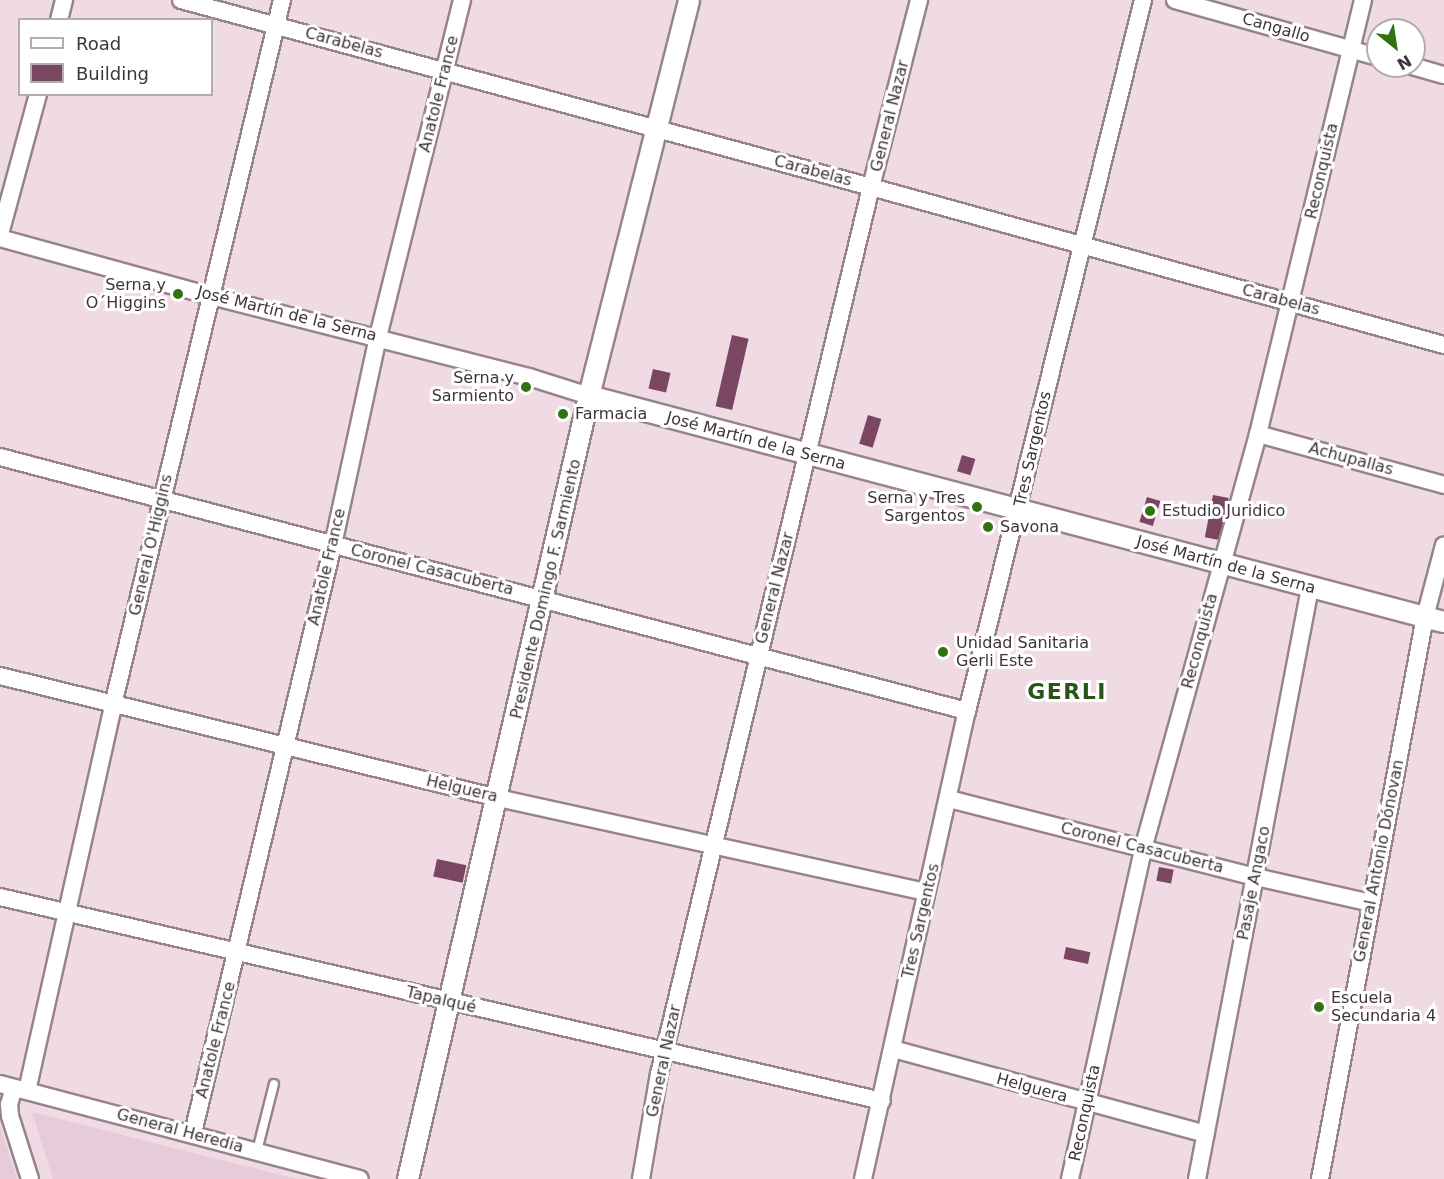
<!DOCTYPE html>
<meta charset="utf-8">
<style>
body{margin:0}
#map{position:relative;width:1444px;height:1179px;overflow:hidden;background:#f0dae4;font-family:"DejaVu Sans",sans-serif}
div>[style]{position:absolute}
.built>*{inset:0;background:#e8cbd9}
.building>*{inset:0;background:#7b4662;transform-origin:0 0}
.roads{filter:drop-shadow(2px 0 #97838c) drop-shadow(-2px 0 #97838c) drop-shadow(0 2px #97838c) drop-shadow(0 -2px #97838c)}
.service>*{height:8px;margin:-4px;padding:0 4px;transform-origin:4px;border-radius:4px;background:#fff}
.minor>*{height:16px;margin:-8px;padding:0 8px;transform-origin:8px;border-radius:8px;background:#fff}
.tertiary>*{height:20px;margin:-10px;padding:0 10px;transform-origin:10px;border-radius:10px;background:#fff}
.dots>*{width:16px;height:16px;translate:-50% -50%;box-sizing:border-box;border:3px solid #fff;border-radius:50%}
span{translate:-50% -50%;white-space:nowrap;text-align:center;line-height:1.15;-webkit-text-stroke:6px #fff;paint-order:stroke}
.street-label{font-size:16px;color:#3e3539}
.poi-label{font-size:16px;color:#3e3539}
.right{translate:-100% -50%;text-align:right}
.left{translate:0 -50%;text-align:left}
.district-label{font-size:22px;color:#295318;font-weight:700;letter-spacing:1.5px}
.legend{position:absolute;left:18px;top:18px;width:195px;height:78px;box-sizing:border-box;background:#fff;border:2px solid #b2aeb0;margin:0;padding:8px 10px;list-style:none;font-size:18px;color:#3e3539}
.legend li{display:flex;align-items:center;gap:12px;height:30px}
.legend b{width:30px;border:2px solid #b2aeb0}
.north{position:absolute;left:1366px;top:18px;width:60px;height:60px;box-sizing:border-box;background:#fff;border:2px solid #b2aeb0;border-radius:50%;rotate:150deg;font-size:16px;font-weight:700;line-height:24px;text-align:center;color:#3e3539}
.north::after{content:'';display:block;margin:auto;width:21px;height:27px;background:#30720e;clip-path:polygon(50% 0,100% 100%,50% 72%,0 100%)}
</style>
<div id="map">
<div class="built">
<div style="clip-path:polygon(32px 1112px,297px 1179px,53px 1179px)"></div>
<div style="clip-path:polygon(0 1126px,17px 1179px,0 1179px)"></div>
</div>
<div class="building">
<div style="left:732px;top:335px;width:17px;height:73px;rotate:13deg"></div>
<div style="left:653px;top:369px;width:18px;height:20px;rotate:13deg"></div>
<div style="left:868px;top:415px;width:14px;height:30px;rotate:17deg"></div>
<div style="left:962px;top:455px;width:14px;height:17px;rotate:17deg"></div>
<div style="left:1213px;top:495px;width:16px;height:43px;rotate:11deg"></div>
<div style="left:1147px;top:497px;width:14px;height:26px;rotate:17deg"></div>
<div style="left:437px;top:859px;width:30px;height:18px;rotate:12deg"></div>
<div style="left:1159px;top:867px;width:15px;height:14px;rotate:11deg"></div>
<div style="left:1066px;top:947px;width:25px;height:12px;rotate:12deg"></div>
</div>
<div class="roads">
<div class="service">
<div style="left:257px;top:1151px;width:69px;rotate:-75.8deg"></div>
</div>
<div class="minor">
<div style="left:181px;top:0;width:715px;rotate:15.16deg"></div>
<div style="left:871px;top:187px;width:594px;rotate:15.42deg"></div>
<div style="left:1175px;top:0;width:211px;rotate:15.7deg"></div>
<div style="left:59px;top:20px;width:21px;rotate:-76deg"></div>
<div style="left:1412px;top:66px;width:33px;rotate:16deg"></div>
<div style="left:0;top:234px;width:145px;rotate:-74.8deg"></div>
<div style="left:0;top:238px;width:219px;rotate:15.4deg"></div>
<div style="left:211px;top:296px;width:328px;rotate:14.3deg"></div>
<div style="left:529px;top:377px;width:63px;rotate:17.6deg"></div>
<div style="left:1258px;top:434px;width:193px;rotate:15.3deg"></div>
<div style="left:0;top:457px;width:1000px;rotate:14.72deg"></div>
<div style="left:0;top:676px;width:513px;rotate:13.77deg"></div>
<div style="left:498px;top:798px;width:438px;rotate:12.4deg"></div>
<div style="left:949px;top:799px;width:317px;rotate:14.3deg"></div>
<div style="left:1256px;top:877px;width:118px;rotate:12.7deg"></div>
<div style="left:0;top:897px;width:905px;rotate:13.02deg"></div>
<div style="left:893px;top:1049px;width:324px;rotate:15.2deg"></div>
<div style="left:0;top:1084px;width:372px;rotate:14.8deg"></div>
<div style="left:14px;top:1088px;width:17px;rotate:107deg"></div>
<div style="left:9px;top:1104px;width:12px;rotate:85deg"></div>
<div style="left:10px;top:1116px;width:66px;rotate:72.4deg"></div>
<div style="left:27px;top:1091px;width:395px;rotate:-77.4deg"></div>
<div style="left:113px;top:705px;width:725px;rotate:-76.52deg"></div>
<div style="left:193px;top:1133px;width:604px;rotate:-76.61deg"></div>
<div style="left:333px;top:545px;width:213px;rotate:-77.8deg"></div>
<div style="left:378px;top:337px;width:347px;rotate:-76deg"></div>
<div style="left:641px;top:1179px;width:107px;rotate:-80.3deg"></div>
<div style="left:659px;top:1074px;width:912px;rotate:-76.56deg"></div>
<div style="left:871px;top:187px;width:193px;rotate:-75.6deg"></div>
<div style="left:863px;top:1179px;width:479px;rotate:-77.5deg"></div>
<div style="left:967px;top:711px;width:732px;rotate:-76.1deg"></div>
<div style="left:1070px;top:1179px;width:338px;rotate:-77.5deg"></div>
<div style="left:1143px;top:849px;width:431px;rotate:-74.5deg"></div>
<div style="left:1258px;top:434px;width:447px;rotate:-76.4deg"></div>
<div style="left:1197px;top:1179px;width:602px;rotate:-79.18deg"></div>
<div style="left:1320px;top:1179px;width:572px;rotate:-79.42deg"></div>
<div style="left:1425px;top:617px;width:74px;rotate:-75.2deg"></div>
</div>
<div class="tertiary">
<div style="left:589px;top:396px;width:884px;rotate:14.81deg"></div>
<div style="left:408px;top:1179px;width:804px;rotate:-76.98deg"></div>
<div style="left:589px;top:396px;width:408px;rotate:-75.8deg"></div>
</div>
</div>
<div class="dots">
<div style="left:178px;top:294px;background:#30720e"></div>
<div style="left:526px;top:387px;background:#30720e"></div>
<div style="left:563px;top:414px;background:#30720e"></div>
<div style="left:977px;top:507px;background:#30720e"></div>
<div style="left:1150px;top:511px;background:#30720e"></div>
<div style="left:988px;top:527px;background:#30720e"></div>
<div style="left:943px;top:652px;background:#30720e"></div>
<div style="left:1319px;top:1007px;background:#30720e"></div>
</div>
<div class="street-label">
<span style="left:1276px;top:28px;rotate:16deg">Cangallo</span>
<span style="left:344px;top:43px;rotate:15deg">Carabelas</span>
<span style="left:439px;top:94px;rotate:-76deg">Anatole France</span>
<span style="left:890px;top:116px;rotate:-76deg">General Nazar</span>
<span style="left:813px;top:171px;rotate:15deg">Carabelas</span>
<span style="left:1322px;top:171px;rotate:-77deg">Reconquista</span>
<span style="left:1281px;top:300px;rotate:15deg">Carabelas</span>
<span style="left:287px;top:314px;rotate:14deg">José Martín de la Serna</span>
<span style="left:756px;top:441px;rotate:15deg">José Martín de la Serna</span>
<span style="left:1033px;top:449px;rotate:-77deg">Tres Sargentos</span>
<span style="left:1351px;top:459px;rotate:15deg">Achupallas</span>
<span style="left:151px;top:545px;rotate:-77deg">General O'Higgins</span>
<span style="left:1226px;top:565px;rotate:15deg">José Martín de la Serna</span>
<span style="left:327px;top:567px;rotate:-77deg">Anatole France</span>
<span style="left:432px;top:570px;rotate:14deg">Coronel Casacuberta</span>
<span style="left:775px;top:588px;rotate:-76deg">General Nazar</span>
<span style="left:546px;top:589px;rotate:-77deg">Presidente Domingo F. Sarmiento</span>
<span style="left:1200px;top:641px;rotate:-75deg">Reconquista</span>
<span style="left:462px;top:789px;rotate:13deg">Helguera</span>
<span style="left:1142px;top:848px;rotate:14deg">Coronel Casacuberta</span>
<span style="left:1379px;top:861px;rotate:-79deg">General Antonio Dónovan</span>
<span style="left:1254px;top:883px;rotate:-79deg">Pasaje Angaco</span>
<span style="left:921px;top:921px;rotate:-77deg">Tres Sargentos</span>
<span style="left:441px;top:1000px;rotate:13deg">Tapalqué</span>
<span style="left:216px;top:1040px;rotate:-76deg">Anatole France</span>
<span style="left:664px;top:1061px;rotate:-78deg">General Nazar</span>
<span style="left:1032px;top:1088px;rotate:15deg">Helguera</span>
<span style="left:1085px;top:1113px;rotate:-78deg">Reconquista</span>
<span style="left:180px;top:1131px;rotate:15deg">General Heredia</span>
</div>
<div class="poi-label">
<span class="right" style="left:166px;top:294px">Serna y<br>O´Higgins</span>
<span class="right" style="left:514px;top:387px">Serna y<br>Sarmiento</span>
<span class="left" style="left:575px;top:414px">Farmacia</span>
<span class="right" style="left:965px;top:507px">Serna y Tres<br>Sargentos</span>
<span class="left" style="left:1162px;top:511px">Estudio Juridico</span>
<span class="left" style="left:1000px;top:527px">Savona</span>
<span class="left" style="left:956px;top:652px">Unidad Sanitaria<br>Gerli Este</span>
<span class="left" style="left:1331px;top:1007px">Escuela<br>Secundaria 4</span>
</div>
<div class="district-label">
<span style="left:1067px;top:692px">GERLI</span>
</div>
<ul class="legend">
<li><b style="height:8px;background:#fff"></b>Road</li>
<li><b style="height:16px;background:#7b4662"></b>Building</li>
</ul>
<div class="north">N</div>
</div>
